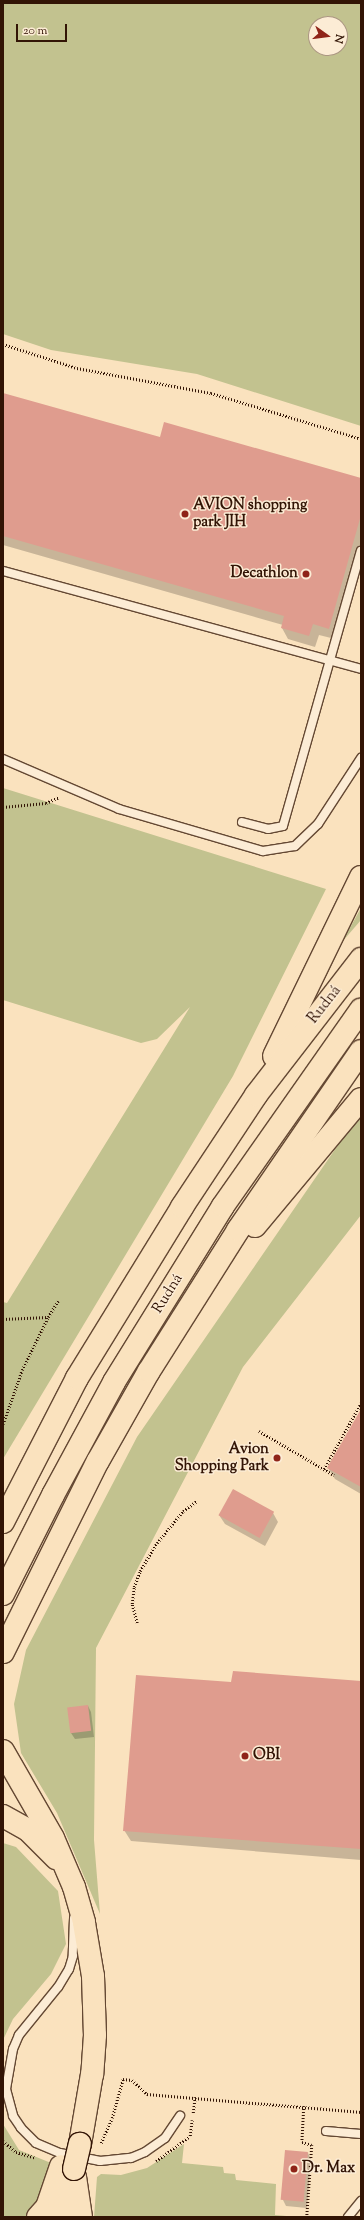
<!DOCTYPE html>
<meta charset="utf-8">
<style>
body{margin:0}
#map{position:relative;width:364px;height:2220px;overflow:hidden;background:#fae2be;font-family:"Sorts Mill Goudy",serif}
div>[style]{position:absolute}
.green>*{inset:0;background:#c2c28f}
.shadow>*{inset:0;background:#0003}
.building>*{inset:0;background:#df9c8e;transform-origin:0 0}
.path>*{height:2.5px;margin-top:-1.25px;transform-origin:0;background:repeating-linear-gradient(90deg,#321405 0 1px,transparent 0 3px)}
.roads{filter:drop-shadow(1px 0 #644833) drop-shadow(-1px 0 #644833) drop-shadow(0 1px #644833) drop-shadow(0 -1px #644833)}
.service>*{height:8px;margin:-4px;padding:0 4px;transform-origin:4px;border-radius:4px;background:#fcecd5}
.trunk>*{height:22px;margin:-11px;padding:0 11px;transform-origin:11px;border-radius:11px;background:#fae2be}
.bridges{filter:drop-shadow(1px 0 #321405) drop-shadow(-1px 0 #321405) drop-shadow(0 1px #321405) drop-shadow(0 -1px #321405)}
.trunk-bridge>*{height:22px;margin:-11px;padding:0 11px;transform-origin:11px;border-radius:11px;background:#fae2be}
.dots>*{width:11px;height:11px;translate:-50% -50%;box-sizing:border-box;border:2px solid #fcecd5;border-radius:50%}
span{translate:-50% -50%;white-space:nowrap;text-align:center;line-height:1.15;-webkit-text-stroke:3px #fcecd5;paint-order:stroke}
.poi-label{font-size:15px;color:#321405;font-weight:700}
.left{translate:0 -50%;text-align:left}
.right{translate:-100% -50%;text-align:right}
.street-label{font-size:15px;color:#321405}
.frame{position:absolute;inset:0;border:4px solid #321405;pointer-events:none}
.north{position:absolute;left:308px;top:16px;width:40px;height:40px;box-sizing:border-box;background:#fcecd5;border:1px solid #ab9682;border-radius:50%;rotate:104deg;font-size:11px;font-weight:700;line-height:16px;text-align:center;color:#321405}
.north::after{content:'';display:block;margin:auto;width:14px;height:18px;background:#8f2418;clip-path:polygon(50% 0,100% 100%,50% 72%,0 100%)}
.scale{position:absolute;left:16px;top:24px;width:51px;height:18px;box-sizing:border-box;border:2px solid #321405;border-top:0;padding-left:5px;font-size:12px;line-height:14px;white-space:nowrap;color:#321405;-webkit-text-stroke:3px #fcecd5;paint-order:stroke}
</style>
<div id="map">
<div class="green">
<div style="clip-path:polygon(evenodd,3px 3px,361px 3px,361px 426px,197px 374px,51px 350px,3px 334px,3px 3px,316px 24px,340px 24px,340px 48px,316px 48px,316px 24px)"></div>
<div style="clip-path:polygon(3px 788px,326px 889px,233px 1076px,3px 1459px,3px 1302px,7px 1303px,190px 1007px,157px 1039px,141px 1043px,3px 1000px)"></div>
<div style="clip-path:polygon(361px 908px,361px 920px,342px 942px)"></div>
<div style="clip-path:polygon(361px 1118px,361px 1215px,243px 1367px,96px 1648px,94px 1840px,100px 1914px,57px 1813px,21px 1753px,14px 1704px,26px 1650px,137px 1437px,347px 1132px)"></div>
<div style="clip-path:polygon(3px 1843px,16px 1847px,58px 1891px,66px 1944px,51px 1974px,13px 2019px,3px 2040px)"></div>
<div style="clip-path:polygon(3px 2124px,19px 2150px,56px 2165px,36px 2207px,27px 2217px,3px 2217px)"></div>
<div style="clip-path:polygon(184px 2144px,182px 2163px,223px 2167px,224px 2173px,235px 2174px,236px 2180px,276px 2184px,275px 2215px,298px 2217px,94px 2217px,97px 2177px,101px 2174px,121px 2175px,147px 2168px)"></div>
</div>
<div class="shadow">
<div style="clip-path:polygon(3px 394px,161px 439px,361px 480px,361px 547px,335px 639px,319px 635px,315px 647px,288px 639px,282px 628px,283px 625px,3px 545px)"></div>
<div style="clip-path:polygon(361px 1411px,361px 1494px,335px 1479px,328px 1468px)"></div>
<div style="clip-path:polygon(273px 1513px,278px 1522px,265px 1546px,225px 1524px,219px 1515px)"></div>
<div style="clip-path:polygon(361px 1682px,361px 1860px,131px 1841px,124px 1830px,232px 1683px)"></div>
<div style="clip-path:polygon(88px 1706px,91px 1712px,94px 1737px,75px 1739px,71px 1733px,69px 1708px)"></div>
<div style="clip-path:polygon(286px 2151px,308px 2153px,311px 2159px,307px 2208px,286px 2206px,283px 2200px)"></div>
</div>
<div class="building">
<div style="clip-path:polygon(3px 393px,160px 437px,164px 422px,361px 478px,361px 515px,329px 629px,313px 624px,309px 636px,281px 628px,284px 616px,3px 536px)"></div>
<div style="clip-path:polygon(361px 1409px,361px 1487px,327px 1468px)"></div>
<div style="left:233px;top:1489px;width:47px;height:30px;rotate:29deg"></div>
<div style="clip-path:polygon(233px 1671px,361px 1681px,361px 1849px,123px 1831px,136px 1675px,231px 1682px)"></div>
<div style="left:88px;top:1705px;width:26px;height:21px;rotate:83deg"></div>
<div style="left:285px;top:2150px;width:23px;height:50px;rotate:5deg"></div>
</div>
<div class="path">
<div style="left:3px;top:344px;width:78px;rotate:18deg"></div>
<div style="left:77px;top:368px;width:136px;rotate:10.6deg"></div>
<div style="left:211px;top:393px;width:157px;rotate:17deg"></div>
<div style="left:3px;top:807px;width:43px;rotate:-5.3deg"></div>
<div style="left:46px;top:803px;width:14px;rotate:-25deg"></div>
<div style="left:3px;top:1319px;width:45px;rotate:-2.5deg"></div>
<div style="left:48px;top:1317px;width:19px;rotate:-58deg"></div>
<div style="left:3px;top:1424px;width:57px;rotate:-70.6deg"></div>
<div style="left:22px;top:1370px;width:59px;rotate:-63.9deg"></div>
<div style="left:259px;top:1431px;width:87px;rotate:30.4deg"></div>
<div style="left:324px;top:1469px;width:76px;rotate:-60.7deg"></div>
<div style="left:137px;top:1623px;width:20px;rotate:-105deg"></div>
<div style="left:132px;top:1604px;width:17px;rotate:-83deg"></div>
<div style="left:134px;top:1587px;width:17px;rotate:-69deg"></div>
<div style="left:140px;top:1571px;width:33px;rotate:-59deg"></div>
<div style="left:157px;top:1543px;width:41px;rotate:-50.9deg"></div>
<div style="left:183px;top:1511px;width:17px;rotate:-36deg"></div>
<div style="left:304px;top:2106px;width:36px;rotate:93deg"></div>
<div style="left:302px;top:2142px;width:10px;rotate:17deg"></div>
<div style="left:312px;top:2145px;width:72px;rotate:94deg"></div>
<div style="left:193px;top:2113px;width:16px;rotate:-83deg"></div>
<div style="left:3px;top:2141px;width:17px;rotate:40deg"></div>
<div style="left:16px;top:2152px;width:19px;rotate:16deg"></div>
<div style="left:101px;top:2143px;width:27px;rotate:-66deg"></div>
<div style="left:112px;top:2118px;width:41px;rotate:-74.2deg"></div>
<div style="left:123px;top:2079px;width:9px;rotate:6deg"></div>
<div style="left:132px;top:2080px;width:21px;rotate:43deg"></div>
<div style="left:147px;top:2094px;width:215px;rotate:4.8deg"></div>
<div style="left:156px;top:2161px;width:42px;rotate:-36.3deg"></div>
<div style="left:190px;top:2136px;width:16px;rotate:-83deg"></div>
</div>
<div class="roads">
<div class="service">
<div style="left:3px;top:571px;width:371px;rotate:15.3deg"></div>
<div style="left:3px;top:759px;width:126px;rotate:23.3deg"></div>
<div style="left:119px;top:809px;width:150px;rotate:16.3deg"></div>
<div style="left:263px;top:851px;width:32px;rotate:-9deg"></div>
<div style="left:295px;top:846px;width:32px;rotate:-44deg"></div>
<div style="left:318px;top:824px;width:79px;rotate:-56.9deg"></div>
<div style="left:242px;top:822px;width:27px;rotate:15deg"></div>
<div style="left:268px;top:829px;width:15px;rotate:-11deg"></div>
<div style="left:283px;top:826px;width:286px;rotate:-74.2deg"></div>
<div style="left:74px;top:1918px;width:38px;rotate:92deg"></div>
<div style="left:73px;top:1956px;width:14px;rotate:107deg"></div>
<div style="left:69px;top:1969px;width:21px;rotate:121deg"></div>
<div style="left:58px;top:1987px;width:62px;rotate:129.1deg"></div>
<div style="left:19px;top:2035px;width:15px;rotate:113deg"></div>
<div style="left:13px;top:2049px;width:41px;rotate:99.9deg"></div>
<div style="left:6px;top:2089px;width:28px;rotate:75deg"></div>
<div style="left:13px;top:2116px;width:14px;rotate:56deg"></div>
<div style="left:21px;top:2128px;width:21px;rotate:45deg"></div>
<div style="left:36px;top:2143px;width:26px;rotate:23deg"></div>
<div style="left:60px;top:2153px;width:41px;rotate:11.3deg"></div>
<div style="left:100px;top:2161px;width:31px;rotate:-6deg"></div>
<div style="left:131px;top:2158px;width:15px;rotate:-23deg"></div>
<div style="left:145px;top:2152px;width:24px;rotate:-35deg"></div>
<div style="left:165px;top:2138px;width:27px;rotate:-56deg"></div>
<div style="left:326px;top:2131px;width:35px;rotate:5deg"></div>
<div style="left:348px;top:2217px;width:21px;rotate:-51deg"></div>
</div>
<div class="trunk">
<div style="left:274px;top:1056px;width:199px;rotate:-64.1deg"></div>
<div style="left:255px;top:1226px;width:165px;rotate:-50.2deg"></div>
<div style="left:3px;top:1522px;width:162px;rotate:-62.8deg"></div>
<div style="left:77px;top:1378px;width:201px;rotate:-58.4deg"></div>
<div style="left:182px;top:1207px;width:134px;rotate:-56.5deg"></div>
<div style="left:256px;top:1095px;width:172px;rotate:-52.3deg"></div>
<div style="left:3px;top:1594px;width:111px;rotate:-63.2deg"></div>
<div style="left:53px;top:1495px;width:128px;rotate:-61.6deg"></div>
<div style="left:114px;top:1382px;width:207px;rotate:-58.2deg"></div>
<div style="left:223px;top:1206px;width:240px;rotate:-54.9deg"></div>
<div style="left:3px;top:1652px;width:213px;rotate:-63.6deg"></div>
<div style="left:98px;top:1461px;width:103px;rotate:-60.5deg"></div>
<div style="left:149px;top:1371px;width:167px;rotate:-57.7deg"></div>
<div style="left:238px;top:1230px;width:217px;rotate:-55.5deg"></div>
<div style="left:3px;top:1751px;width:100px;rotate:60.1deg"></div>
<div style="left:53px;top:1838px;width:53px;rotate:66.8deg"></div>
<div style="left:74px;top:1887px;width:37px;rotate:74deg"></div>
<div style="left:84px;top:1923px;width:54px;rotate:80.4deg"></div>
<div style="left:93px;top:1976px;width:59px;rotate:88.1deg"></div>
<div style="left:95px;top:2035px;width:39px;rotate:94deg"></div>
<div style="left:92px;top:2074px;width:71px;rotate:99.7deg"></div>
<div style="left:3px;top:1816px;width:29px;rotate:29deg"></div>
<div style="left:28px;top:1830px;width:40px;rotate:45deg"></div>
<div style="left:75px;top:2177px;width:40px;rotate:81.5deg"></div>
<div style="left:38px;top:2217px;width:13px;rotate:-48deg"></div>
<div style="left:47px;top:2207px;width:43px;rotate:-71.1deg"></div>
<div style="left:62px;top:2217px;width:49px;rotate:-76deg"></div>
</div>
</div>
<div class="bridges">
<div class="trunk-bridge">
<div style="left:74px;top:2169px;width:26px;rotate:-77deg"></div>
</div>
</div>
<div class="dots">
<div style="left:185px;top:514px;background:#8f2418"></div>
<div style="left:306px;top:574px;background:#8f2418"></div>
<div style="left:277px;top:1458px;background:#8f2418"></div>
<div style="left:245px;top:1756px;background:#8f2418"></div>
<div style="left:294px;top:2169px;background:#8f2418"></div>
</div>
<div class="poi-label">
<span class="left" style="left:193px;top:514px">AVION shopping<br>park JIH</span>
<span class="right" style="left:298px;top:574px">Decathlon</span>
<span class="right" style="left:269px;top:1458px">Avion<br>Shopping Park</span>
<span class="left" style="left:253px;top:1756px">OBI</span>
<span class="left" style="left:302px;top:2169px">Dr. Max</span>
</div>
<div class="street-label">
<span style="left:325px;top:1005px;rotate:-52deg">Rudná</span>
<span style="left:168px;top:1294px;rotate:-58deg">Rudná</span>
</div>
<div class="frame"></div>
<div class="north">N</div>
<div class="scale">20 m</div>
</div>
